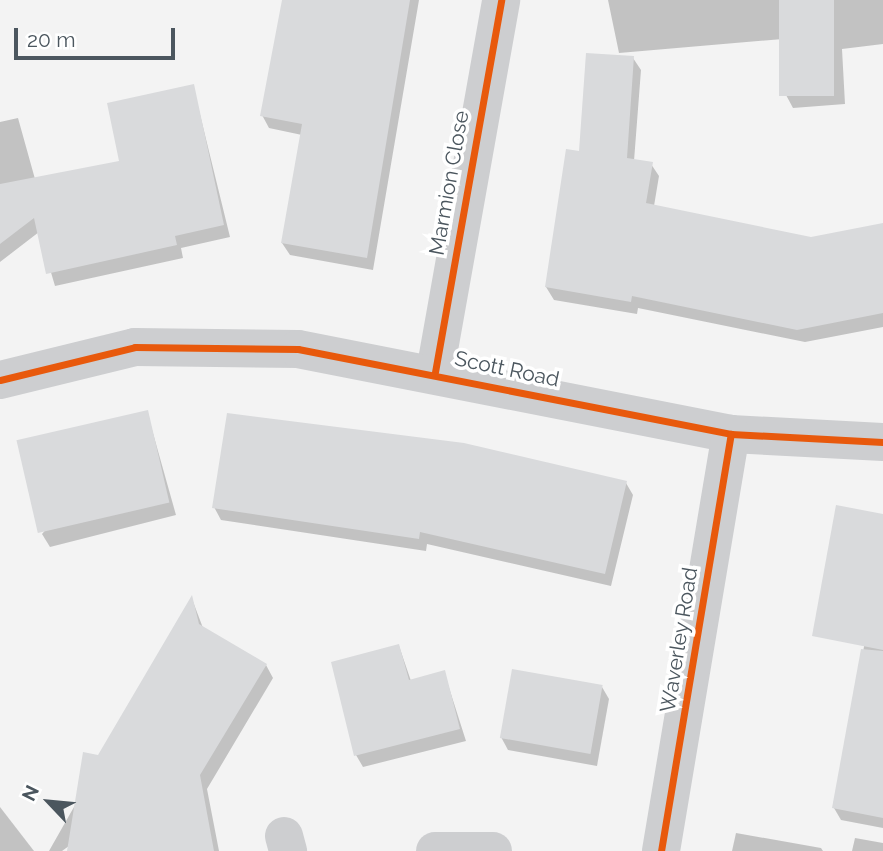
<!DOCTYPE html>
<style>
body{margin:0}
#map{position:relative;width:883px;height:851px;overflow:hidden;background:#f3f3f3;font-family:Raleway,sans-serif}
div>[style]{position:absolute}
.shadow>*{inset:0;background:#0003}
.building>*{inset:0;background:#d9dadc;transform-origin:0 0}
.minor>*{height:38px;margin:-19px;padding:0 19px;transform-origin:19px;border-radius:19px;background:#cdced0}
.cycleway>*{height:7px;margin:-3.5px;padding:0 3.5px;transform-origin:3.5px;border-radius:3.5px;background:#e8590c}
span{translate:-50% -50%;white-space:nowrap;text-align:center;line-height:1.15;-webkit-text-stroke:7px #fff;paint-order:stroke}
.street-label{font-size:21px;color:#4b565e}
.north{position:absolute;left:14px;top:767px;width:70px;height:70px;-webkit-text-stroke:5px #fff;paint-order:stroke;rotate:296deg;font-size:19px;font-weight:700;line-height:28px;text-align:center;color:#4b565e}
.north::after{content:'';display:block;margin:auto;width:24px;height:32px;background:#4b565e;clip-path:polygon(50% 0,100% 100%,50% 72%,0 100%)}
.scale{position:absolute;left:14px;top:28px;width:161px;height:32px;box-sizing:border-box;border:4px solid #4b565e;border-top:0;padding-left:9px;font-size:21px;line-height:24px;white-space:nowrap;color:#4b565e;-webkit-text-stroke:5px #fff;paint-order:stroke}
</style>
<div id="map">
<div class="shadow">
<div style="clip-path:polygon(322px 0,419px 0,373px 270px,290px 255px,282px 243px,302px 135px,269px 128px,262px 115px)"></div>
<div style="clip-path:polygon(608px 0,883px 0,883px 44px,842px 49px,845px 104px,793px 108px,786px 95px,783px 39px,619px 53px)"></div>
<div style="clip-path:polygon(633px 58px,641px 70px,634px 161px,651px 164px,659px 176px,654px 206px,811px 238px,883px 224px,883px 327px,805px 342px,638px 308px,637px 314px,554px 300px,546px 287px,580px 153px)"></div>
<div style="clip-path:polygon(193px 86px,230px 237px,181px 248px,183px 258px,55px 286px,39px 232px,0 262px,0 122px,18px 118px,35px 179px,121px 163px)"></div>
<div style="clip-path:polygon(147px 412px,176px 515px,50px 547px,42px 534px)"></div>
<div style="clip-path:polygon(626px 483px,633px 495px,611px 586px,427px 544px,426px 551px,221px 520px,214px 507px)"></div>
<div style="clip-path:polygon(192px 599px,203px 628px,266px 665px,273px 678px,207px 789px,219px 851px,116px 851px,109px 817px,62px 851px,49px 851px)"></div>
<div style="clip-path:polygon(866px 636px,883px 639px,883px 828px,841px 820px,834px 808px)"></div>
<div style="clip-path:polygon(399px 646px,411px 681px,444px 672px,466px 741px,363px 767px,356px 755px)"></div>
<div style="clip-path:polygon(602px 687px,609px 699px,597px 766px,508px 750px,501px 737px)"></div>
<div style="clip-path:polygon(0 807px,34px 851px,0 851px)"></div>
<div style="clip-path:polygon(736px 833px,821px 848px,823px 851px,732px 851px)"></div>
<div style="clip-path:polygon(855px 838px,883px 843px,883px 851px,852px 851px)"></div>
</div>
<div class="building">
<div style="clip-path:polygon(282px 0,410px 0,367px 258px,281px 243px,302px 124px,260px 116px)"></div>
<div style="left:779px;top:0;width:55px;height:96px"></div>
<div style="clip-path:polygon(586px 53px,634px 56px,627px 158px,653px 162px,646px 203px,811px 237px,883px 223px,883px 313px,797px 330px,632px 296px,631px 302px,545px 287px,566px 149px,579px 151px)"></div>
<div style="clip-path:polygon(194px 84px,224px 225px,175px 236px,177px 245px,46px 274px,34px 218px,0 244px,0 184px,119px 161px,107px 103px)"></div>
<div style="left:148px;top:410px;width:95px;height:135px;rotate:77deg"></div>
<div style="clip-path:polygon(227px 413px,464px 443px,627px 481px,605px 574px,420px 532px,419px 539px,212px 508px)"></div>
<div style="clip-path:polygon(836px 505px,883px 514px,883px 650px,812px 636px)"></div>
<div style="clip-path:polygon(192px 595px,199px 624px,267px 664px,200px 775px,214px 851px,67px 851px,83px 752px,98px 755px)"></div>
<div style="clip-path:polygon(399px 644px,409px 680px,445px 670px,460px 729px,354px 756px,331px 662px)"></div>
<div style="clip-path:polygon(861px 649px,883px 651px,883px 818px,832px 808px)"></div>
<div style="left:512px;top:669px;width:92px;height:70px;rotate:10deg"></div>
</div>
<div class="minor">
<div style="left:435px;top:372px;width:378px;rotate:-79.9deg"></div>
<div style="left:0;top:380px;width:139px;rotate:-13.7deg"></div>
<div style="left:135px;top:347px;width:163px;rotate:0.7deg"></div>
<div style="left:298px;top:349px;width:441px;rotate:11.1deg"></div>
<div style="left:731px;top:434px;width:152px;rotate:3deg"></div>
<div style="left:284px;top:836px;width:16px;rotate:75deg"></div>
<div style="left:435px;top:851px;width:58px"></div>
<div style="left:661px;top:851px;width:423px;rotate:-80.5deg"></div>
</div>
<div class="cycleway">
<div style="left:435px;top:372px;width:378px;rotate:-79.9deg"></div>
<div style="left:0;top:380px;width:139px;rotate:-13.7deg"></div>
<div style="left:135px;top:347px;width:163px;rotate:0.7deg"></div>
<div style="left:298px;top:349px;width:441px;rotate:11.1deg"></div>
<div style="left:731px;top:434px;width:152px;rotate:3deg"></div>
<div style="left:661px;top:851px;width:423px;rotate:-80.5deg"></div>
</div>
<div class="street-label">
<span style="left:449px;top:183px;rotate:-80deg">Marmion Close</span>
<span style="left:507px;top:369px;rotate:12deg">Scott Road</span>
<span style="left:679px;top:640px;rotate:-81deg">Waverley Road</span>
</div>
<div class="north">N</div>
<div class="scale">20 m</div>
</div>
